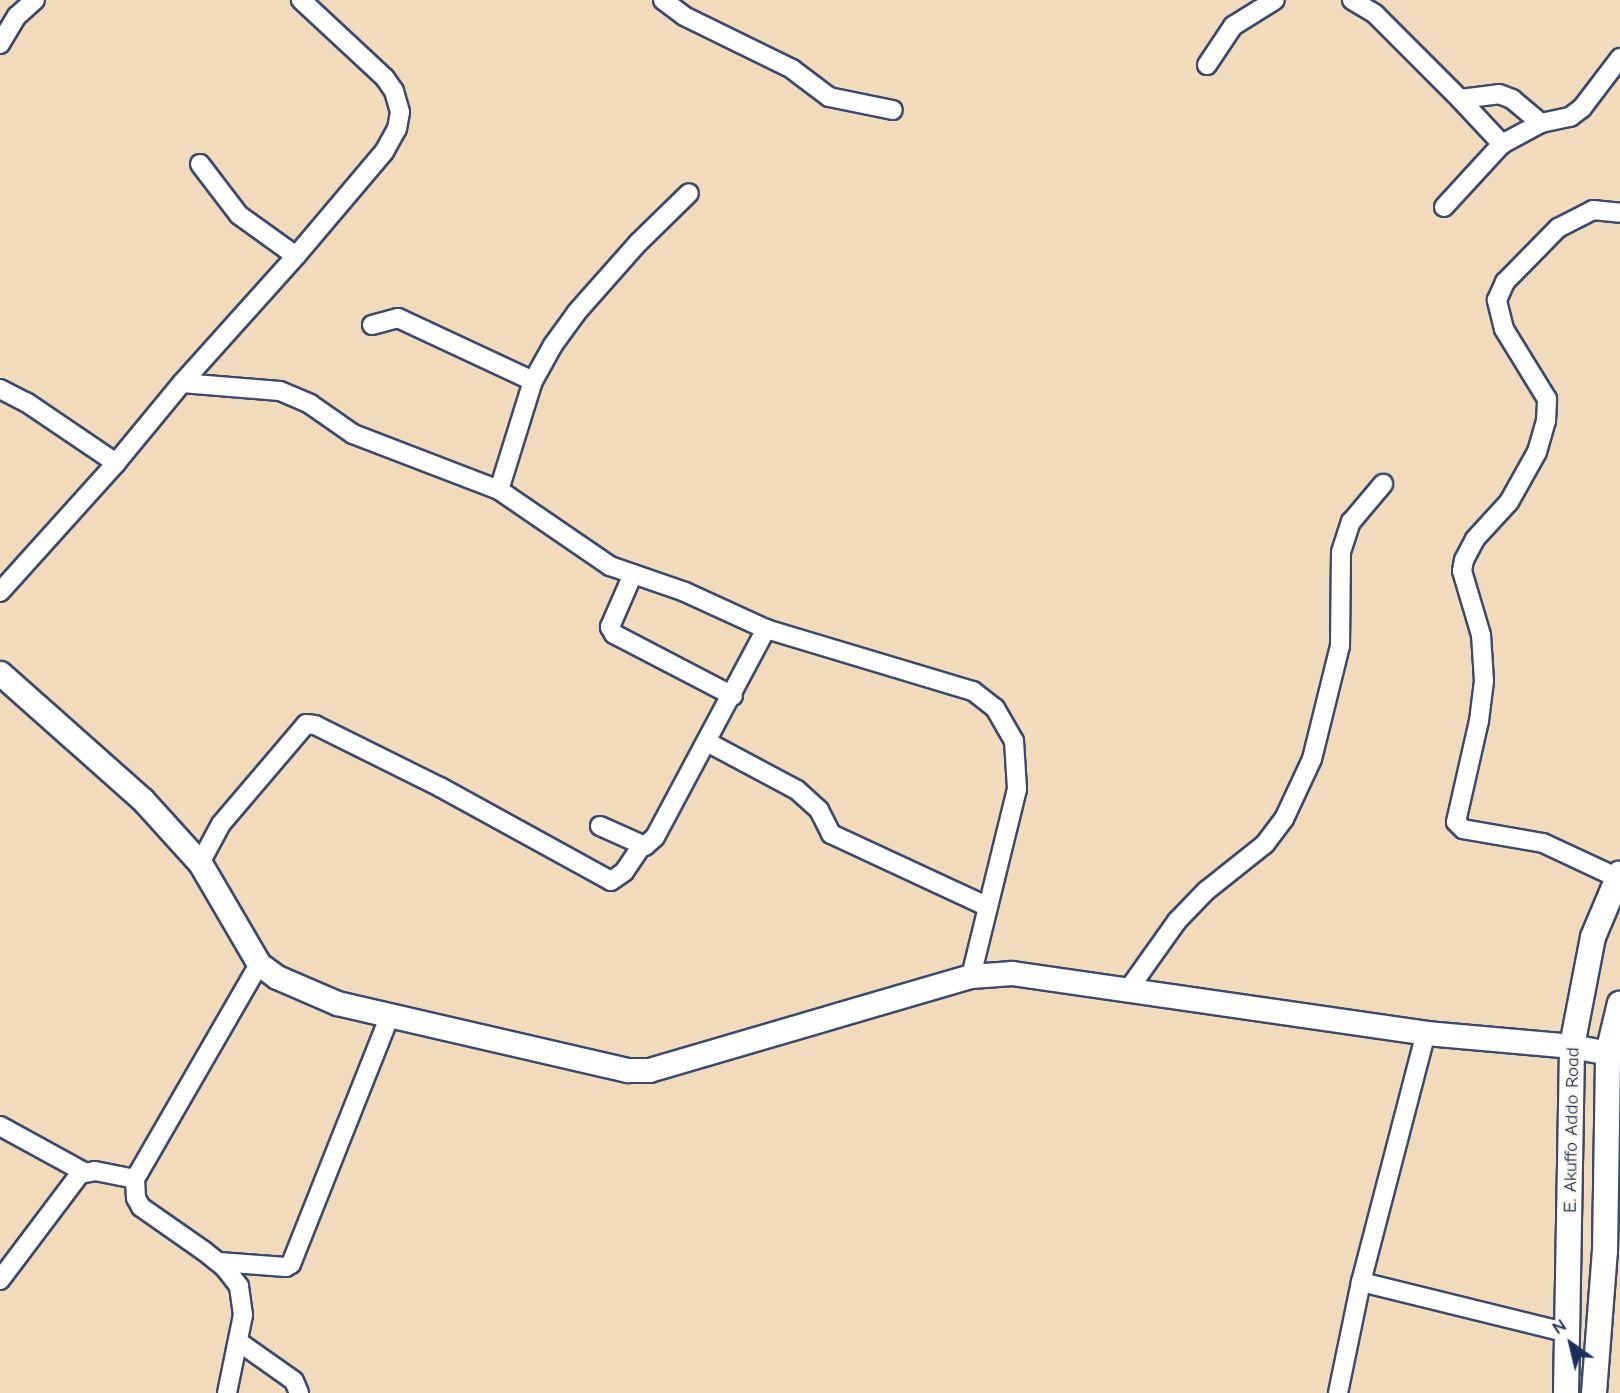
<!DOCTYPE html>
<style>
body{margin:0}
#map{position:relative;width:1620px;height:1393px;overflow:hidden;background:#f1dbbc;font-family:"Comic Neue",sans-serif}
div>[style]{position:absolute}
.roads{filter:drop-shadow(2px 0 #3b496c) drop-shadow(-2px 0 #3b496c) drop-shadow(0 2px #3b496c) drop-shadow(0 -2px #3b496c)}
.minor>*{height:18px;margin:-9px;padding:0 9px;transform-origin:9px;border-radius:9px;background:#fff}
.tertiary>*{height:23px;margin:-11.5px;padding:0 11.5px;transform-origin:11.5px;border-radius:11.5px;background:#fff}
.secondary>*{height:24px;margin:-12px;padding:0 12px;transform-origin:12px;border-radius:12px;background:#fff}
span{translate:-50% -50%;white-space:nowrap;text-align:center;line-height:1.15;-webkit-text-stroke:5px #fbf7ec;paint-order:stroke}
.street-label{font-size:19px;color:#1b2f5e}
.north{position:absolute;left:1536px;top:1309px;width:70px;height:70px;-webkit-text-stroke:5px #fbf7ec;paint-order:stroke;rotate:326deg;font-size:19px;font-weight:700;line-height:28px;text-align:center;color:#1b2f5e}
.north::after{content:'';display:block;margin:auto;width:24px;height:32px;background:#1b2f5e;clip-path:polygon(50% 0,100% 100%,50% 72%,0 100%)}
</style>
<div id="map">
<div class="roads">
<div class="minor">
<div style="left:663px;top:0;width:26px;rotate:37deg"></div>
<div style="left:684px;top:16px;width:120px;rotate:26.1deg"></div>
<div style="left:792px;top:69px;width:46px;rotate:37.1deg"></div>
<div style="left:829px;top:97px;width:65px;rotate:11.5deg"></div>
<div style="left:1352px;top:0;width:27px;rotate:31deg"></div>
<div style="left:1375px;top:14px;width:120px;rotate:45deg"></div>
<div style="left:1460px;top:99px;width:39px;rotate:-7deg"></div>
<div style="left:1499px;top:94px;width:14px;rotate:21deg"></div>
<div style="left:1512px;top:99px;width:38px;rotate:40deg"></div>
<div style="left:1541px;top:123px;width:30px;rotate:-12deg"></div>
<div style="left:1570px;top:117px;width:15px;rotate:-37deg"></div>
<div style="left:1582px;top:108px;width:63px;rotate:-52.8deg"></div>
<div style="left:0;top:44px;width:33px;rotate:-59deg"></div>
<div style="left:17px;top:16px;width:24px;rotate:-42deg"></div>
<div style="left:1207px;top:65px;width:47px;rotate:-56.3deg"></div>
<div style="left:1233px;top:26px;width:49px;rotate:-31.8deg"></div>
<div style="left:1460px;top:99px;width:62px;rotate:47deg"></div>
<div style="left:200px;top:164px;width:64px;rotate:52.6deg"></div>
<div style="left:239px;top:215px;width:70px;rotate:35.7deg"></div>
<div style="left:1444px;top:207px;width:86px;rotate:-47.4deg"></div>
<div style="left:1502px;top:144px;width:44px;rotate:-28.3deg"></div>
<div style="left:372px;top:325px;width:27px;rotate:-15deg"></div>
<div style="left:398px;top:318px;width:149px;rotate:25deg"></div>
<div style="left:182px;top:383px;width:171px;rotate:-48.1deg"></div>
<div style="left:296px;top:256px;width:136px;rotate:-49.8deg"></div>
<div style="left:384px;top:152px;width:26px;rotate:-61deg"></div>
<div style="left:397px;top:129px;width:17px;rotate:-80deg"></div>
<div style="left:400px;top:112px;width:22px;rotate:-106deg"></div>
<div style="left:394px;top:91px;width:16px;rotate:-125deg"></div>
<div style="left:385px;top:78px;width:115px;rotate:-137.1deg"></div>
<div style="left:0;top:389px;width:29px;rotate:27deg"></div>
<div style="left:26px;top:402px;width:109px;rotate:34.1deg"></div>
<div style="left:499px;top:490px;width:114px;rotate:-72.7deg"></div>
<div style="left:533px;top:381px;width:41px;rotate:-60.9deg"></div>
<div style="left:553px;top:345px;width:39px;rotate:-54deg"></div>
<div style="left:576px;top:313px;width:94px;rotate:-48.5deg"></div>
<div style="left:638px;top:243px;width:71px;rotate:-44.4deg"></div>
<div style="left:633px;top:574px;width:58px;rotate:113.5deg"></div>
<div style="left:610px;top:627px;width:8px;rotate:60deg"></div>
<div style="left:614px;top:634px;width:134px;rotate:27.5deg"></div>
<div style="left:0;top:592px;width:173px;rotate:-48deg"></div>
<div style="left:116px;top:463px;width:104px;rotate:-50.5deg"></div>
<div style="left:182px;top:383px;width:98px;rotate:4.7deg"></div>
<div style="left:280px;top:391px;width:33px;rotate:23deg"></div>
<div style="left:310px;top:404px;width:52px;rotate:34.9deg"></div>
<div style="left:353px;top:434px;width:156px;rotate:21deg"></div>
<div style="left:499px;top:490px;width:135px;rotate:34.4deg"></div>
<div style="left:610px;top:566px;width:79px;rotate:19.1deg"></div>
<div style="left:685px;top:592px;width:89px;rotate:24.6deg"></div>
<div style="left:766px;top:629px;width:216px;rotate:16.7deg"></div>
<div style="left:973px;top:691px;width:28px;rotate:38deg"></div>
<div style="left:995px;top:708px;width:38px;rotate:60deg"></div>
<div style="left:1014px;top:741px;width:48px;rotate:86.4deg"></div>
<div style="left:1017px;top:789px;width:193px;rotate:103.8deg"></div>
<div style="left:707px;top:742px;width:102px;rotate:28.1deg"></div>
<div style="left:797px;top:790px;width:30px;rotate:42deg"></div>
<div style="left:819px;top:810px;width:27px;rotate:63deg"></div>
<div style="left:831px;top:834px;width:171px;rotate:24.9deg"></div>
<div style="left:600px;top:826px;width:49px;rotate:24deg"></div>
<div style="left:645px;top:846px;width:13px;rotate:-42deg"></div>
<div style="left:655px;top:837px;width:236px;rotate:-61.9deg"></div>
<div style="left:200px;top:863px;width:44px;rotate:-61.7deg"></div>
<div style="left:221px;top:824px;width:131px;rotate:-49.6deg"></div>
<div style="left:306px;top:724px;width:9px;rotate:6deg"></div>
<div style="left:315px;top:725px;width:140px;rotate:26.4deg"></div>
<div style="left:440px;top:787px;width:195px;rotate:28.8deg"></div>
<div style="left:611px;top:881px;width:16px;rotate:-35deg"></div>
<div style="left:624px;top:872px;width:32px;rotate:-56deg"></div>
<div style="left:1618px;top:878px;width:83px;rotate:-155deg"></div>
<div style="left:1543px;top:843px;width:81px;rotate:-170.1deg"></div>
<div style="left:1463px;top:829px;width:10px;rotate:-135deg"></div>
<div style="left:1456px;top:822px;width:104px;rotate:-77.2deg"></div>
<div style="left:1479px;top:721px;width:40px;rotate:-82.9deg"></div>
<div style="left:1484px;top:681px;width:46px;rotate:-93.7deg"></div>
<div style="left:1481px;top:635px;width:67px;rotate:-106.5deg"></div>
<div style="left:1462px;top:571px;width:11px;rotate:-80deg"></div>
<div style="left:1464px;top:560px;width:24px;rotate:-62deg"></div>
<div style="left:1475px;top:539px;width:50px;rotate:-47.4deg"></div>
<div style="left:1509px;top:502px;width:57px;rotate:-60.8deg"></div>
<div style="left:1537px;top:452px;width:32px;rotate:-74deg"></div>
<div style="left:1546px;top:421px;width:22px;rotate:-87deg"></div>
<div style="left:1547px;top:399px;width:82px;rotate:-121.6deg"></div>
<div style="left:1504px;top:329px;width:30px;rotate:-104deg"></div>
<div style="left:1497px;top:300px;width:20px;rotate:-66deg"></div>
<div style="left:1505px;top:282px;width:76px;rotate:-45.5deg"></div>
<div style="left:1558px;top:228px;width:39px;rotate:-27deg"></div>
<div style="left:1593px;top:210px;width:27px;rotate:6deg"></div>
<div style="left:1128px;top:990px;width:85px;rotate:-54.6deg"></div>
<div style="left:1177px;top:921px;width:42px;rotate:-46deg"></div>
<div style="left:1206px;top:891px;width:75px;rotate:-38.5deg"></div>
<div style="left:1265px;top:844px;width:31px;rotate:-53deg"></div>
<div style="left:1284px;top:819px;width:66px;rotate:-65deg"></div>
<div style="left:1312px;top:759px;width:116px;rotate:-76.1deg"></div>
<div style="left:1340px;top:646px;width:94px;rotate:-89.4deg"></div>
<div style="left:1341px;top:552px;width:32px;rotate:-72deg"></div>
<div style="left:1351px;top:522px;width:50px;rotate:-49.9deg"></div>
<div style="left:0;top:1126px;width:96px;rotate:28.7deg"></div>
<div style="left:219px;top:1262px;width:67px;rotate:4.3deg"></div>
<div style="left:286px;top:1267px;width:6px;rotate:-31deg"></div>
<div style="left:291px;top:1264px;width:268px;rotate:-68.3deg"></div>
<div style="left:0;top:1280px;width:133px;rotate:-53deg"></div>
<div style="left:80px;top:1174px;width:15px;rotate:-11deg"></div>
<div style="left:95px;top:1171px;width:41px;rotate:11.3deg"></div>
<div style="left:1361px;top:1282px;width:213px;rotate:13.8deg"></div>
<div style="left:239px;top:1342px;width:67px;rotate:35.3deg"></div>
<div style="left:294px;top:1381px;width:13px;rotate:67deg"></div>
<div style="left:227px;top:1393px;width:80px;rotate:-78.4deg"></div>
<div style="left:243px;top:1315px;width:29px;rotate:-98deg"></div>
<div style="left:239px;top:1286px;width:24px;rotate:-128deg"></div>
<div style="left:224px;top:1267px;width:26px;rotate:-141deg"></div>
<div style="left:204px;top:1251px;width:77px;rotate:-145.1deg"></div>
<div style="left:141px;top:1207px;width:10px;rotate:-119deg"></div>
<div style="left:136px;top:1198px;width:19px;rotate:-93deg"></div>
<div style="left:135px;top:1179px;width:248px;rotate:-60deg"></div>
<div style="left:1338px;top:1393px;width:113px;rotate:-78.3deg"></div>
<div style="left:1361px;top:1282px;width:257px;rotate:-75.4deg"></div>
</div>
<div class="tertiary">
<div style="left:0;top:673px;width:190px;rotate:41.6deg"></div>
<div style="left:142px;top:799px;width:86px;rotate:47.8deg"></div>
<div style="left:200px;top:863px;width:117px;rotate:59.7deg"></div>
<div style="left:259px;top:964px;width:22px;rotate:36deg"></div>
<div style="left:277px;top:977px;width:65px;rotate:23.4deg"></div>
<div style="left:337px;top:1003px;width:299px;rotate:13deg"></div>
<div style="left:628px;top:1070px;width:21px"></div>
<div style="left:649px;top:1070px;width:335px;rotate:-16.3deg"></div>
<div style="left:971px;top:976px;width:41px;rotate:-4.2deg"></div>
<div style="left:1012px;top:973px;width:418px;rotate:8.2deg"></div>
<div style="left:1426px;top:1033px;width:147px;rotate:5.1deg"></div>
<div style="left:1572px;top:1046px;width:37px;rotate:11deg"></div>
</div>
<div class="secondary">
<div style="left:1566px;top:1393px;width:347px;rotate:-89deg"></div>
<div style="left:1572px;top:1046px;width:111px;rotate:-79.1deg"></div>
<div style="left:1593px;top:937px;width:69px;rotate:-67.1deg"></div>
<div style="left:1594px;top:1393px;width:142px;rotate:-85.6deg"></div>
<div style="left:1605px;top:1251px;width:198px;rotate:-89.1deg"></div>
<div style="left:1608px;top:1053px;width:51px;rotate:-76.5deg"></div>
</div>
</div>
<div class="street-label">
<span style="left:1572px;top:1130px;rotate:-89deg">E. Akuffo Addo Road</span>
</div>
<div class="north">N</div>
</div>
